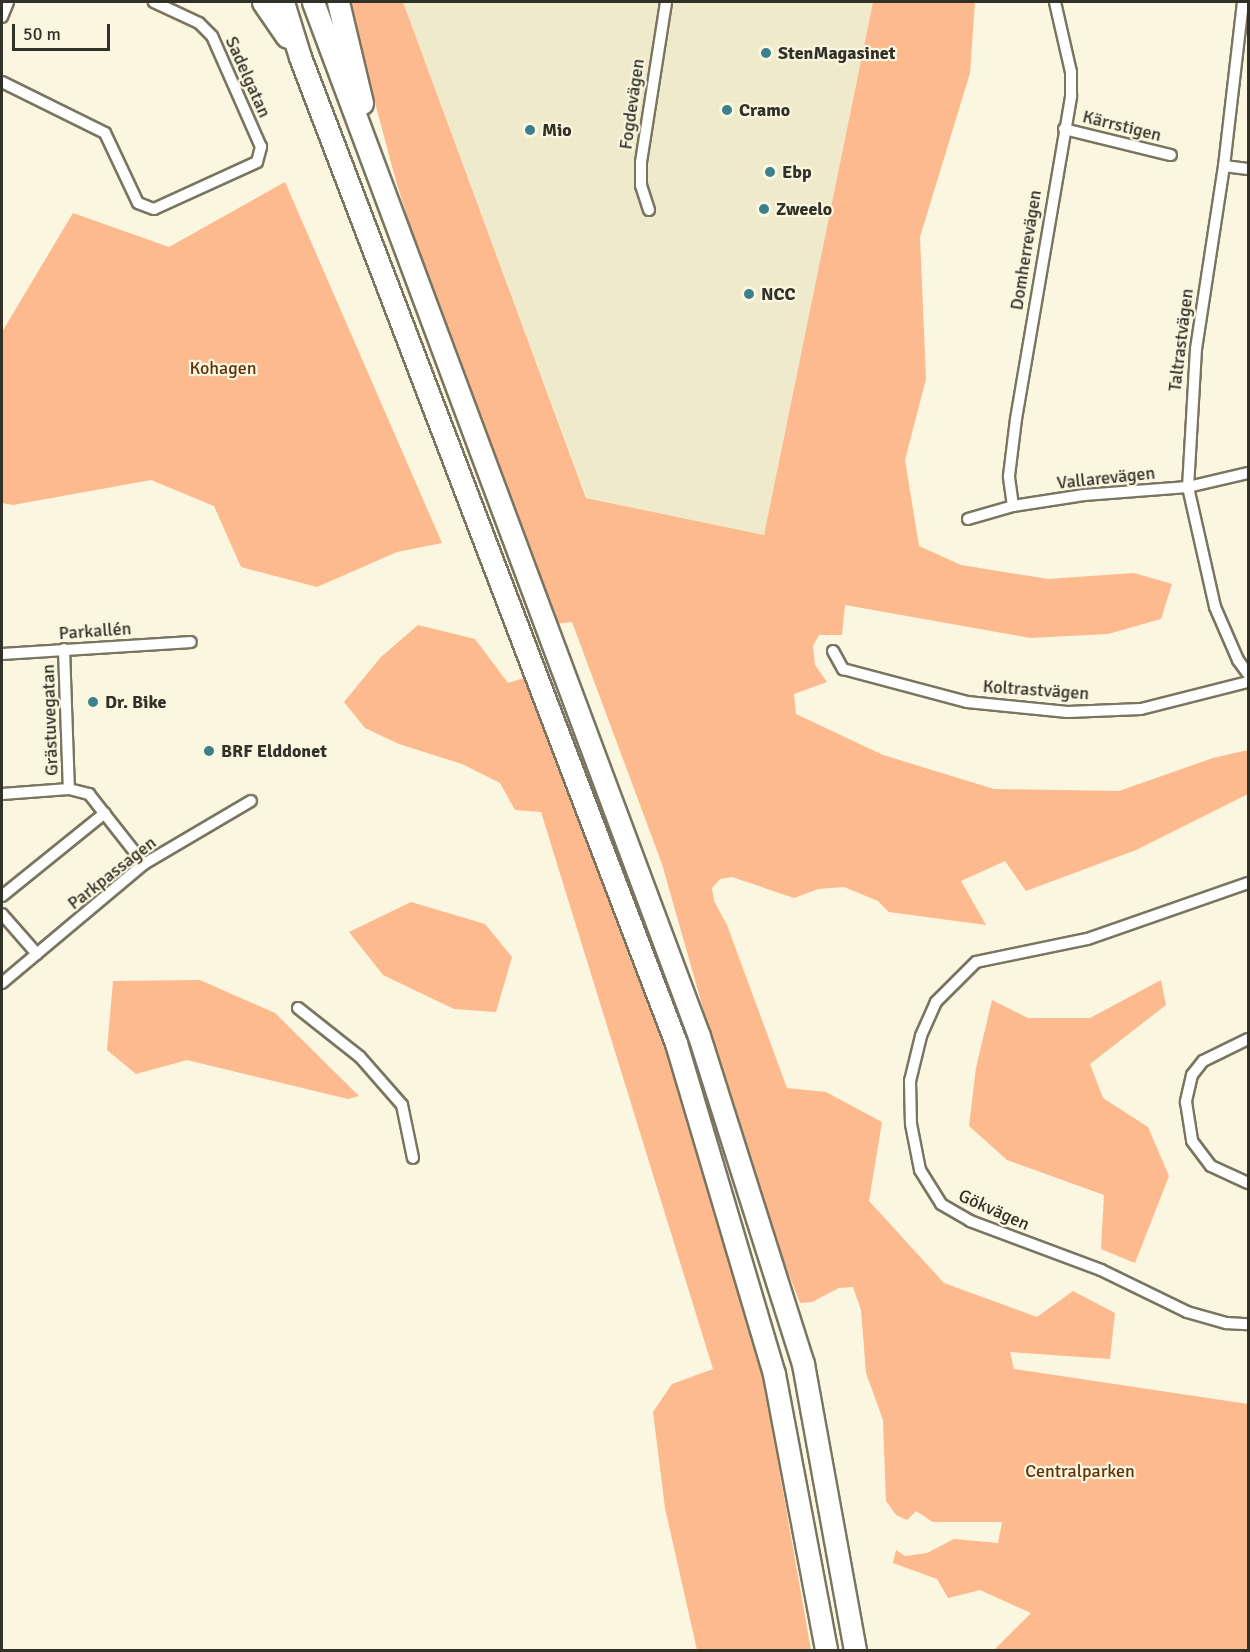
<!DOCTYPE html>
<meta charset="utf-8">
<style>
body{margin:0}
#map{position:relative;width:1250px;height:1652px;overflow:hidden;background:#faf6df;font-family:Signika,sans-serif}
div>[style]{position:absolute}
.built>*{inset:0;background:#efeacb}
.green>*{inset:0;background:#fcba8e}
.roads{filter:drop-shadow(2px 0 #797561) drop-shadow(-2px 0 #797561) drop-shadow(0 2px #797561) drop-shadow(0 -2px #797561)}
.street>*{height:10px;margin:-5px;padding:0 5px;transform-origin:5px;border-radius:5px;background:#fff}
.highway>*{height:21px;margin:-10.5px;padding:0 10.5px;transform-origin:10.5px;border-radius:10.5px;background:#fff}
.dots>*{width:16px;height:16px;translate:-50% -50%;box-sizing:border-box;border:3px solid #faf6df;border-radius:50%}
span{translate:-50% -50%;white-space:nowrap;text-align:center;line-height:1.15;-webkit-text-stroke:4.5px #faf6df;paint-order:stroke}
.poi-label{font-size:18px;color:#323128;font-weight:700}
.left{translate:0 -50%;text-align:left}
.street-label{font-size:18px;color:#323128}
.park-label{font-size:18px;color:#613108}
.frame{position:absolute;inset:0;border:3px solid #323128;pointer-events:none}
.scale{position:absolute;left:12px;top:24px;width:98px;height:27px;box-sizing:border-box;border:3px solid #323128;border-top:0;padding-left:8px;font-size:18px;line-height:21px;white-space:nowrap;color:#323128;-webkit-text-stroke:4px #faf6df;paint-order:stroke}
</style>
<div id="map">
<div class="built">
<div style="clip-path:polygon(403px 2px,873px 2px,764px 535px,587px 498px)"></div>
</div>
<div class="green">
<div style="clip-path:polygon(348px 2px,403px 2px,586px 498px,764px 535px,873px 2px,975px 2px,970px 73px,920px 237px,926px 379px,905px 460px,919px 546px,961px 565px,1048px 579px,1134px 573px,1172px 584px,1161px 619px,1108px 634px,1030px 638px,845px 605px,842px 635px,819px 635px,813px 646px,815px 665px,827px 682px,794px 694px,796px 714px,883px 755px,994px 789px,1119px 791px,1213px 758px,1248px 750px,1248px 794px,1136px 850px,1026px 891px,1005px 861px,961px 881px,986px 925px,889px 912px,878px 901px,844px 887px,818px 889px,794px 898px,732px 877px,720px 879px,712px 888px,714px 901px,727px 925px,787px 1088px,826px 1092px,882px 1122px,869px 1201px,944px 1283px,1037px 1317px,1073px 1291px,1115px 1313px,1110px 1359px,1010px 1352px,1014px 1369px,1248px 1404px,1248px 1650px,994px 1650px,1031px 1613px,980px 1590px,948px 1598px,937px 1579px,893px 1563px,896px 1550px,905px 1556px,927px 1553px,954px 1539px,998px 1543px,1002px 1522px,933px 1522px,916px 1511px,907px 1520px,896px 1515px,886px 1501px,883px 1420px,866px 1373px,861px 1310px,853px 1287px,839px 1288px,812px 1302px,800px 1303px,751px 1177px,662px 864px,572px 622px,555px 624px,424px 271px,396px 181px)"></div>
<div style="clip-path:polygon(285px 182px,442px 543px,397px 552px,317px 587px,241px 567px,214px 506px,151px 480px,13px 505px,2px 503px,2px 332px,73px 213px,169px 247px)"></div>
<div style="clip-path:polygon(418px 625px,475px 639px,508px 683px,527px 677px,679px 1088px,735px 1271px,765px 1389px,811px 1650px,697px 1650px,665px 1508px,653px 1412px,672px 1384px,713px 1369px,541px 812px,515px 810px,500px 783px,462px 764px,399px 744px,365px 728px,344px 702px,381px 657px)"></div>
<div style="clip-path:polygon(411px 902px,485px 924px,512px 957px,496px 1012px,454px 1009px,383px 975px,349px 932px)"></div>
<div style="clip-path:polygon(200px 980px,275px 1013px,359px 1096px,348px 1099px,187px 1060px,136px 1074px,107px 1050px,113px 981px)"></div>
<div style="clip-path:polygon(1161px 980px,1166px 1005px,1090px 1064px,1103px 1098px,1148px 1127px,1169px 1176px,1135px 1263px,1101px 1249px,1104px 1195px,1007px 1160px,969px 1126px,976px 1068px,992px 1000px,1028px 1018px,1090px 1018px)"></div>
</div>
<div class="roads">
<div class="street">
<div style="left:1243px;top:2px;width:165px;rotate:96.6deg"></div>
<div style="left:1224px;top:166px;width:185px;rotate:98.7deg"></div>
<div style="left:1196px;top:349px;width:138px;rotate:93.3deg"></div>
<div style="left:1188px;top:487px;width:123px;rotate:77.3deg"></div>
<div style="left:1215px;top:607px;width:58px;rotate:66.5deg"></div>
<div style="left:1238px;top:660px;width:17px;rotate:54deg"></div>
<div style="left:2px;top:17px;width:16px;rotate:-68deg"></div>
<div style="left:2px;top:82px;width:115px;rotate:26.3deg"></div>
<div style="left:105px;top:133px;width:77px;rotate:64.8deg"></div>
<div style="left:138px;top:203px;width:17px;rotate:21deg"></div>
<div style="left:154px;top:209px;width:113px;rotate:-24.5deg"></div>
<div style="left:257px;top:162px;width:16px;rotate:-75deg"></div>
<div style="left:261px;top:147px;width:121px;rotate:-113.8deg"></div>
<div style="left:212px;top:36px;width:18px;rotate:-135deg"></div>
<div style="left:199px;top:23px;width:50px;rotate:-155deg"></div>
<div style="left:1064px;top:129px;width:110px;rotate:13.7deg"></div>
<div style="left:1224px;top:166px;width:24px;rotate:7deg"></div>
<div style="left:649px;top:210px;width:26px;rotate:-108deg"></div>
<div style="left:641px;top:185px;width:23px;rotate:-90deg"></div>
<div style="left:641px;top:162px;width:162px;rotate:-81.1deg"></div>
<div style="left:1013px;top:506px;width:30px;rotate:-98deg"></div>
<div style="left:1009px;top:476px;width:57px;rotate:-83deg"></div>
<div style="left:1016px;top:419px;width:328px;rotate:-80.3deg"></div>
<div style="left:1071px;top:96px;width:24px;rotate:-90deg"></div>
<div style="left:1071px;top:72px;width:72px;rotate:-102.9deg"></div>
<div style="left:968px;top:519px;width:47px;rotate:-16.1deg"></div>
<div style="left:1013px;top:506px;width:72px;rotate:-8.8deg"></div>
<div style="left:1084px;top:495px;width:104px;rotate:-4.4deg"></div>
<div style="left:1188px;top:487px;width:62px;rotate:-13.1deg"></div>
<div style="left:64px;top:649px;width:140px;rotate:88deg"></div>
<div style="left:833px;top:651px;width:21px;rotate:61deg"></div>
<div style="left:843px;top:669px;width:128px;rotate:14.9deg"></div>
<div style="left:967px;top:702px;width:101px;rotate:5.7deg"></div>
<div style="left:1068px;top:712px;width:73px;rotate:-2.4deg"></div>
<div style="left:1141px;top:709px;width:110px;rotate:-14.2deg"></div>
<div style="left:2px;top:654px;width:189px;rotate:-3.6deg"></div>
<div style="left:2px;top:794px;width:67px;rotate:-4.3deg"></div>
<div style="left:69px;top:789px;width:21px;rotate:14deg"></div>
<div style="left:89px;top:794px;width:89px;rotate:51.8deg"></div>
<div style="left:1248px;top:883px;width:170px;rotate:160.8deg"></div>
<div style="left:1087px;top:939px;width:113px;rotate:168.3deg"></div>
<div style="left:976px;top:962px;width:57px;rotate:135deg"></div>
<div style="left:936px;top:1002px;width:37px;rotate:114deg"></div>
<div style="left:921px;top:1036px;width:46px;rotate:103.7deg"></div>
<div style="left:910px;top:1081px;width:43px;rotate:88.7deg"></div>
<div style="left:911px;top:1124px;width:47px;rotate:78.9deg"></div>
<div style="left:920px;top:1170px;width:40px;rotate:58deg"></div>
<div style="left:941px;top:1204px;width:34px;rotate:30deg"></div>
<div style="left:970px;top:1221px;width:140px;rotate:20.5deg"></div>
<div style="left:1101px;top:1270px;width:96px;rotate:26deg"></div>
<div style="left:1187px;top:1312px;width:41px;rotate:15.8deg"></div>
<div style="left:1226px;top:1323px;width:22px;rotate:3deg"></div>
<div style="left:2px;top:896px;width:132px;rotate:-38.9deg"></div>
<div style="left:2px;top:914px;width:53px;rotate:48.8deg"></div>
<div style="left:2px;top:983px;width:185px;rotate:-40deg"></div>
<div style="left:144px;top:864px;width:124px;rotate:-30.5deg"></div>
<div style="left:298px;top:1008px;width:79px;rotate:38.3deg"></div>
<div style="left:360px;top:1057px;width:64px;rotate:48.8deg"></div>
<div style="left:402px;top:1105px;width:54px;rotate:78.3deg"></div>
<div style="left:1248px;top:1039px;width:50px;rotate:153.9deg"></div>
<div style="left:1203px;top:1061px;width:18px;rotate:128deg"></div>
<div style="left:1192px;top:1075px;width:28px;rotate:103deg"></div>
<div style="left:1186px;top:1102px;width:39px;rotate:81deg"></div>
<div style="left:1192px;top:1141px;width:31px;rotate:53deg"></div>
<div style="left:1211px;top:1166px;width:41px;rotate:24.7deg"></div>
</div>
<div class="highway">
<div style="left:263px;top:2px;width:42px;rotate:55.6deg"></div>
<div style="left:283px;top:2px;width:58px;rotate:72.8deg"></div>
<div style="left:300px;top:57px;width:1055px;rotate:69.13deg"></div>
<div style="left:676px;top:1043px;width:345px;rotate:73.5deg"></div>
<div style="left:774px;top:1374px;width:281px;rotate:79.3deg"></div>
<div style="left:313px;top:2px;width:1104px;rotate:69.53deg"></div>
<div style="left:699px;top:1036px;width:344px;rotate:72.4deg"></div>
<div style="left:803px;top:1364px;width:291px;rotate:79.7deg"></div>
<div style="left:338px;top:2px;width:104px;rotate:76.6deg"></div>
</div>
</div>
<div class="dots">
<div style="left:766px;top:53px;background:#3b818c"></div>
<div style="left:727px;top:110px;background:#3b818c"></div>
<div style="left:530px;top:130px;background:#3b818c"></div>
<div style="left:770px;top:172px;background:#3b818c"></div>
<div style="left:764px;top:209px;background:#3b818c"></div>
<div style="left:749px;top:294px;background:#3b818c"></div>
<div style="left:93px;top:702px;background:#3b818c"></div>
<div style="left:209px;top:751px;background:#3b818c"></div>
</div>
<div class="poi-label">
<span class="left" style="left:778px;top:53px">StenMagasinet</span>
<span class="left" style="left:739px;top:110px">Cramo</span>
<span class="left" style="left:542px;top:130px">Mio</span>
<span class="left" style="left:782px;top:172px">Ebp</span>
<span class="left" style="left:776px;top:209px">Zweelo</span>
<span class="left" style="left:761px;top:294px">NCC</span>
<span class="left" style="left:105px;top:702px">Dr. Bike</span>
<span class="left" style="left:221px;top:751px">BRF Elddonet</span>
</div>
<div class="street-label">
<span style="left:248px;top:77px;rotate:66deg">Sadelgatan</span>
<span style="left:632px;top:104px;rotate:-82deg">Fogdevägen</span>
<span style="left:1122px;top:126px;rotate:14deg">Kärrstigen</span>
<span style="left:1026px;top:250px;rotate:-81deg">Domherrevägen</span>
<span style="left:1181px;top:340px;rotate:-83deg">Taltrastvägen</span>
<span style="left:1106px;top:478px;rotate:-6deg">Vallarevägen</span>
<span style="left:95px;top:631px;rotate:-4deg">Parkallén</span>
<span style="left:1036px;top:690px;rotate:4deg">Koltrastvägen</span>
<span style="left:50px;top:720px;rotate:-92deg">Grästuvegatan</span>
<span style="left:112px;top:873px;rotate:-38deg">Parkpassagen</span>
<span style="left:994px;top:1210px;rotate:24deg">Gökvägen</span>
</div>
<div class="park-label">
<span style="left:223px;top:368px">Kohagen</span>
<span style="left:1080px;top:1471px">Centralparken</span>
</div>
<div class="frame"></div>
<div class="scale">50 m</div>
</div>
